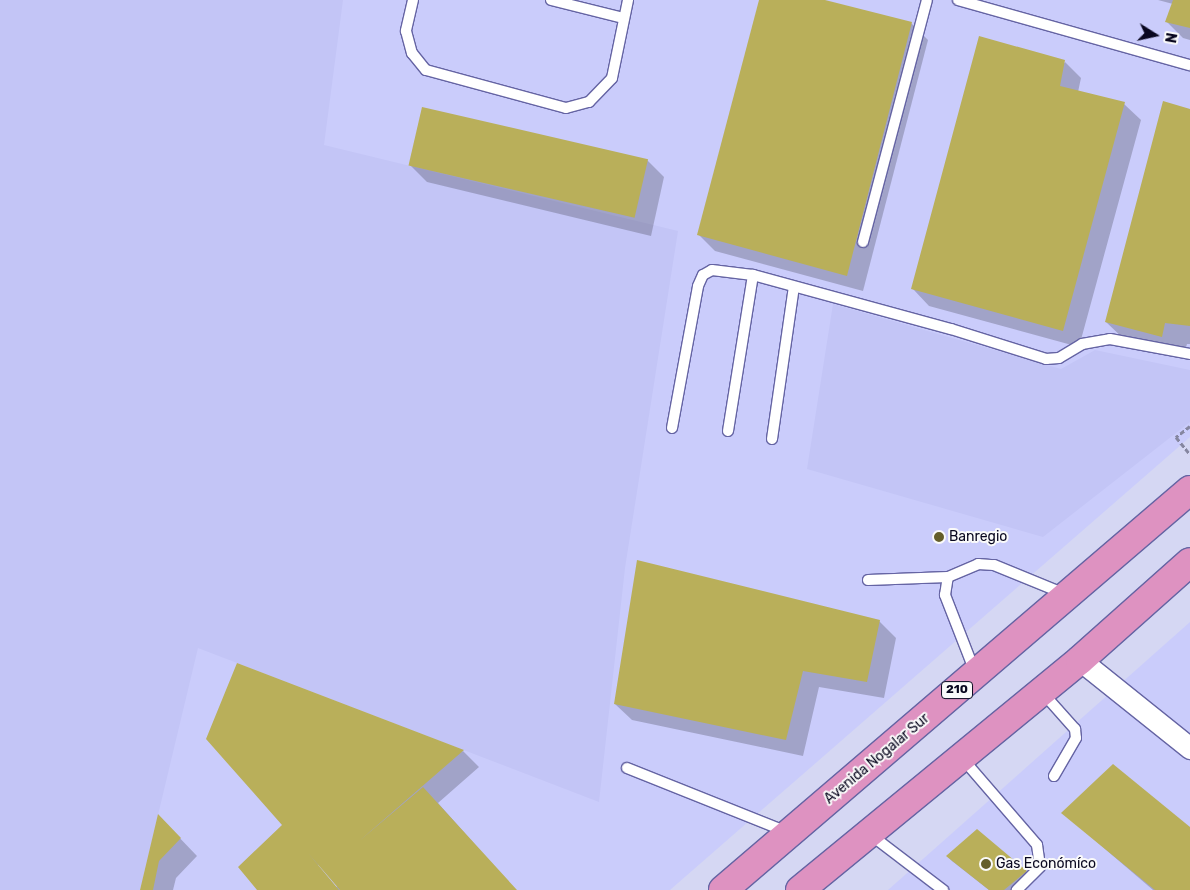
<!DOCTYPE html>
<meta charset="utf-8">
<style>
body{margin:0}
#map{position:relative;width:1190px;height:890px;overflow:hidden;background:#d5d7f3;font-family:Rubik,sans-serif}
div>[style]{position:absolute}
.built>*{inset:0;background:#caccfb}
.green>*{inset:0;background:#c3c5f6}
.shadow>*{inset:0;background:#0003}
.building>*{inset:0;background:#b9af5a;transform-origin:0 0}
.path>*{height:3px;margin-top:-1.5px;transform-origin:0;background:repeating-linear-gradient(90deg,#8586a0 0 5px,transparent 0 7.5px)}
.roads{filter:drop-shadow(1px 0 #6564a3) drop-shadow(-1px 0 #6564a3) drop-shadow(0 1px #6564a3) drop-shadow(0 -1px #6564a3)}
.lane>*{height:10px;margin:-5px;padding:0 5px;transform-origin:5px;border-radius:5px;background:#fff}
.street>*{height:21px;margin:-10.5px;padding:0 10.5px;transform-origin:10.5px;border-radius:10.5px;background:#fff}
.highway>*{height:28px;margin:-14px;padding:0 14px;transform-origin:14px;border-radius:14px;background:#de92c1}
.dots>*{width:14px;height:14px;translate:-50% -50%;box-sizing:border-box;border:2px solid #fafafa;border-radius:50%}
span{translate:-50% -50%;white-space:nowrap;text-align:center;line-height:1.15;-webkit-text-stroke:4px #fafafa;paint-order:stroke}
.shield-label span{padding:1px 4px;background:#fafafa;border:1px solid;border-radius:4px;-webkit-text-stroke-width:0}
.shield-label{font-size:12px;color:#09071f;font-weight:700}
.poi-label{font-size:14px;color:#09071f}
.left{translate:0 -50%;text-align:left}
.street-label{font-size:14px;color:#09071f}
.north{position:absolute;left:1130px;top:10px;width:50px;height:50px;-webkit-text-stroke:4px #fafafa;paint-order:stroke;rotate:100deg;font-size:14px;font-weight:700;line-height:20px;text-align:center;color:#09071f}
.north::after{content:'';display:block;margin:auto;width:18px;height:22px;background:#09071f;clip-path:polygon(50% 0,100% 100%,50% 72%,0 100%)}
</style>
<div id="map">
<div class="built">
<div style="clip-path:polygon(0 0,1190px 0,1190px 437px,670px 890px,0 890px)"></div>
<div style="clip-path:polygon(1190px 622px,1190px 890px,888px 890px)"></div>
</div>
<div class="green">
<div style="clip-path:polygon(0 0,343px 0,324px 145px,678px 231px,625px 568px,599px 802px,198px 648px,140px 890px,0 890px)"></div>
<div style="clip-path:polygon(833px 304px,1061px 369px,1095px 350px,1190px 370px,1190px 422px,1043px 537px,807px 469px)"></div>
</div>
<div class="shadow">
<div style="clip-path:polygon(761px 0,820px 0,911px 23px,928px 40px,863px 291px,715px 251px,699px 235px)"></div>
<div style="clip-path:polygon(1158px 0,1190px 0,1190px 40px,1183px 38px,1167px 22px,1173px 4px)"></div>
<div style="clip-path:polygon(1065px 62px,1081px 78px,1078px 92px,1124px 104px,1141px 120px,1079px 347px,929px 306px,913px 289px)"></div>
<div style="clip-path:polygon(1190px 110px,1190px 344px,1187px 344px,1183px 358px,1128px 343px,1106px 322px)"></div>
<div style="clip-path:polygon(647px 160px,664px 177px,651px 236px,427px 182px,410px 165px)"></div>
<div style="clip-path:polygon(879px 621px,896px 638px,884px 698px,819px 687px,803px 756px,632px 720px,615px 704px)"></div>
<div style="clip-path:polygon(evenodd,463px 751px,479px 767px,438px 803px,515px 890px,259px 890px,239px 867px,463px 751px,319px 864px,338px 886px,336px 887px,317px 866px,319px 864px)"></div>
<div style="clip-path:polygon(1063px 813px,1190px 829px,1190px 890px,1153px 890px)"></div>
<div style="clip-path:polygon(977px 831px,1026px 872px,1031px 877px,1015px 890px,989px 890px,952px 861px,947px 856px)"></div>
<div style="clip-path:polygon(174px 832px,197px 856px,176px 878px,173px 890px,141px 890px)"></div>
</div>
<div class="building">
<div style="clip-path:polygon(759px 0,825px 0,912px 22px,847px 276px,697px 235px)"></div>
<div style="clip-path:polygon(1173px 0,1190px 0,1190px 28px,1165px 22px)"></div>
<div style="clip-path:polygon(979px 36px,1065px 60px,1060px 86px,1125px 102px,1063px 331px,911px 289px)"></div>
<div style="clip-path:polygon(1163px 101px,1190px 109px,1190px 326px,1165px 323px,1162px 337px,1105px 322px)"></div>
<div style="left:422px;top:107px;width:232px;height:60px;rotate:13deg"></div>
<div style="clip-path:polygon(637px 560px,880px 620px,867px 682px,803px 671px,786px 740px,614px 704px)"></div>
<div style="clip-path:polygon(237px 663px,464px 750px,358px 842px,423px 787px,517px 890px,340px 890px,308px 853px,339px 890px,257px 890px,238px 867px,282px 825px,206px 739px)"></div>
<div style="clip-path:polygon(1113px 764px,1190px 827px,1190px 890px,1155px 890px,1061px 813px)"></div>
<div style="clip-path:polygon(158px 814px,181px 838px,159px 861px,153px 890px,140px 890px)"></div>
<div style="clip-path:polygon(977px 829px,1027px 871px,1004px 890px,989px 890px,946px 856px)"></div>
</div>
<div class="path">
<div style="left:1190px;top:426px;width:18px;rotate:142deg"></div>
<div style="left:1176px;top:437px;width:22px;rotate:51deg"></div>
</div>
<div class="roads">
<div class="lane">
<div style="left:413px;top:0;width:32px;rotate:103deg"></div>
<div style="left:406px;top:31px;width:23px;rotate:75deg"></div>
<div style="left:412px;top:53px;width:22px;rotate:51deg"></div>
<div style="left:426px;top:70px;width:145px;rotate:15.2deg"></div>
<div style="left:566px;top:108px;width:24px;rotate:-15deg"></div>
<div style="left:589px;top:102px;width:33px;rotate:-46deg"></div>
<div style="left:612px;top:78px;width:80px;rotate:-78.4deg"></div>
<div style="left:551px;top:0;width:74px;rotate:14deg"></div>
<div style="left:958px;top:0;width:241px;rotate:15.7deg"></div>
<div style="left:863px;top:242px;width:250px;rotate:-75.2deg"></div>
<div style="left:672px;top:428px;width:144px;rotate:-79.6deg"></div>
<div style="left:698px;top:286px;width:12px;rotate:-66deg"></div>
<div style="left:703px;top:275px;width:10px;rotate:-29deg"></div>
<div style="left:712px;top:270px;width:41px;rotate:7deg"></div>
<div style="left:753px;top:275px;width:205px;rotate:15.3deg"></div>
<div style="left:951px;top:329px;width:100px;rotate:17.5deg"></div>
<div style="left:1046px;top:359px;width:13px;rotate:-4deg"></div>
<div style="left:1059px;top:358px;width:27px;rotate:-31deg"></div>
<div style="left:1082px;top:344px;width:28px;rotate:-10deg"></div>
<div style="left:1110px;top:339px;width:81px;rotate:10.6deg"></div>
<div style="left:728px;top:431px;width:158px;rotate:-80.9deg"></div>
<div style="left:772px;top:439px;width:154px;rotate:-81.8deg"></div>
<div style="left:868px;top:580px;width:80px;rotate:-2.1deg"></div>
<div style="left:975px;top:672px;width:83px;rotate:-111.3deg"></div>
<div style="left:945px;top:595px;width:18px;rotate:-81deg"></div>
<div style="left:948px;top:577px;width:33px;rotate:-23deg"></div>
<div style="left:978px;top:564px;width:16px;rotate:4deg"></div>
<div style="left:994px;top:565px;width:77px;rotate:22.2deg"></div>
<div style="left:1042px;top:692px;width:50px;rotate:48.3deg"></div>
<div style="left:1075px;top:729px;width:9px;rotate:84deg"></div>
<div style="left:1076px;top:738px;width:44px;rotate:120.1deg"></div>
<div style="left:962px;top:758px;width:115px;rotate:49.2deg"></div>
<div style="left:1037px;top:845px;width:22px;rotate:82deg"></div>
<div style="left:1040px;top:867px;width:33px;rotate:135deg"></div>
<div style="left:627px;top:768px;width:172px;rotate:21.8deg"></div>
<div style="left:871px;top:835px;width:91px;rotate:37.4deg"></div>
</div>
<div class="street">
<div style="left:1080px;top:660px;width:141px;rotate:38.7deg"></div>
</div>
<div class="highway">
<div style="left:723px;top:890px;width:615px;rotate:-40.58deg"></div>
<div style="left:800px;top:890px;width:362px;rotate:-39.4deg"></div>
<div style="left:1080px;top:660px;width:147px;rotate:-41.7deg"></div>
</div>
</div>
<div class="dots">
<div style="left:939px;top:537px;background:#645e2b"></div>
<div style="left:986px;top:864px;background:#645e2b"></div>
</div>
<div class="shield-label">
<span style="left:957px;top:690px">210</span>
</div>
<div class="poi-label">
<span class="left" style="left:949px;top:537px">Banregio</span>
<span class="left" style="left:996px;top:864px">Gas Económíco</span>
</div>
<div class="street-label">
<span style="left:877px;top:759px;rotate:-40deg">Avenida Nogalar Sur</span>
</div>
<div class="north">N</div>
</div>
